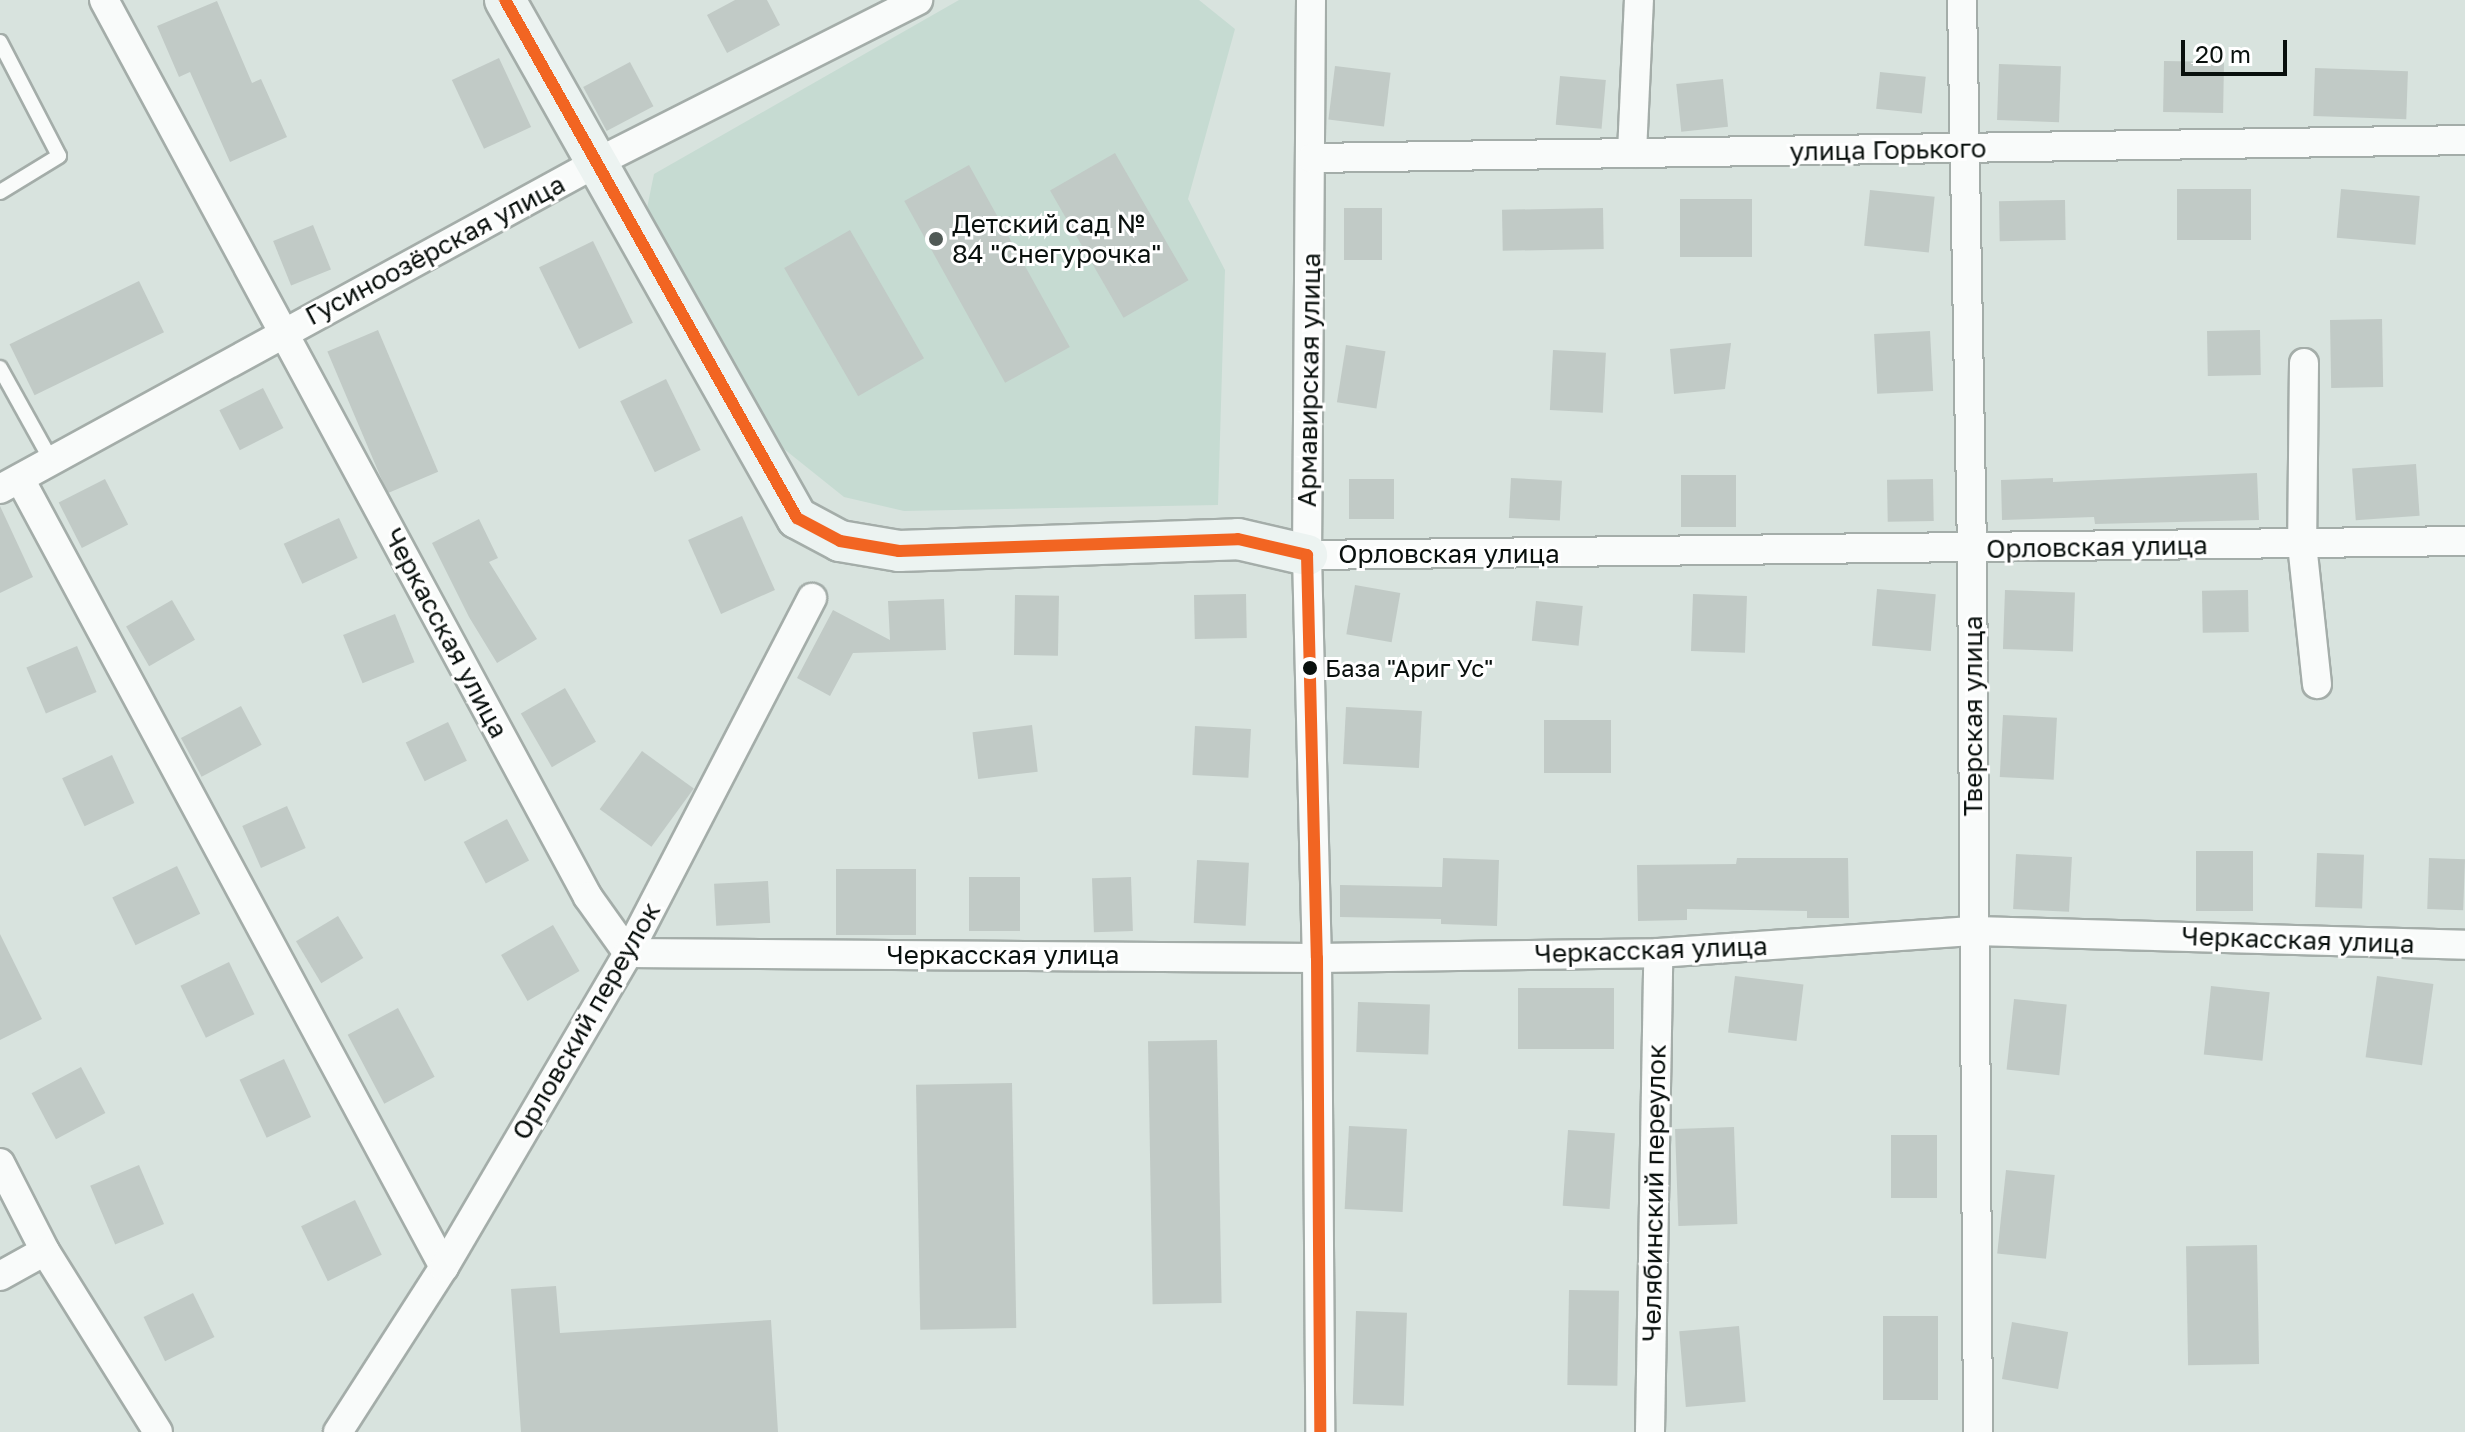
<!DOCTYPE html>
<meta charset="utf-8">
<style>
body{margin:0}
#map{position:relative;width:2465px;height:1432px;overflow:hidden;background:#d8e3de;font-family:"Golos Text",sans-serif}
div>[style]{position:absolute}
.built>*{inset:0;background:#c6dbd2}
.building>*{inset:0;background:#c1cac6;transform-origin:0 0}
.roads{filter:drop-shadow(2px 0 #a4ada9) drop-shadow(-2px 0 #a4ada9) drop-shadow(0 2px #a4ada9) drop-shadow(0 -2px #a4ada9)}
.lane>*{height:14px;margin:-7px;padding:0 7px;transform-origin:7px;border-radius:7px;background:#f9fbfa}
.street>*{height:28px;margin:-14px;padding:0 14px;transform-origin:14px;border-radius:14px;background:#f9fbfa}
.secondary>*{height:40px;margin:-20px;padding:0 20px;transform-origin:20px;border-radius:20px;background:#ecf3f1}
.bus-1>*{height:12px;margin:-6px;padding:0 6px;transform-origin:6px;border-radius:6px;background:#f26522}
.dots>*{width:22px;height:22px;translate:-50% -50%;box-sizing:border-box;border:4px solid #fff;border-radius:50%}
span{translate:-50% -50%;white-space:nowrap;text-align:center;line-height:1.15;-webkit-text-stroke:6px #fff;paint-order:stroke}
.bus-label{font-size:24px;color:#09100d}
.left{translate:0 -50%;text-align:left}
.street-label{font-size:26px;color:#09100d}
.poi-label{font-size:26px;color:#09100d}
.scale{position:absolute;left:2181px;top:40px;width:106px;height:36px;box-sizing:border-box;border:4px solid #09100d;border-top:0;padding-left:10px;font-size:24px;line-height:28px;white-space:nowrap;color:#09100d;-webkit-text-stroke:6px #fff;paint-order:stroke}
</style>
<div id="map">
<div class="built">
<div style="clip-path:polygon(959px 0,1199px 0,1235px 29px,1188px 199px,1225px 270px,1218px 505px,904px 511px,844px 497px,779px 445px,647px 208px,654px 174px)"></div>
</div>
<div class="building">
<div style="clip-path:polygon(735px 0,767px 0,780px 25px,727px 53px,707px 15px)"></div>
<div style="clip-path:polygon(217px 1px,252px 83px,261px 79px,287px 137px,230px 162px,190px 72px,179px 77px,157px 26px)"></div>
<div style="left:499px;top:58px;width:76px;height:52px;rotate:65deg"></div>
<div style="left:2164px;top:61px;width:60px;height:51px;rotate:1deg"></div>
<div style="left:630px;top:62px;width:50px;height:53px;rotate:62deg"></div>
<div style="left:1999px;top:64px;width:62px;height:56px;rotate:2deg"></div>
<div style="left:1335px;top:66px;width:56px;height:54px;rotate:7deg"></div>
<div style="left:2315px;top:68px;width:93px;height:48px;rotate:2deg"></div>
<div style="left:1880px;top:72px;width:46px;height:37px;rotate:6deg"></div>
<div style="left:1560px;top:76px;width:46px;height:49px;rotate:5deg"></div>
<div style="left:1723px;top:79px;width:48px;height:47px;rotate:84deg"></div>
<div style="left:1115px;top:153px;width:147px;height:75px;rotate:60deg"></div>
<div style="left:969px;top:165px;width:208px;height:74px;rotate:61deg"></div>
<div style="left:2251px;top:189px;width:51px;height:74px;rotate:90deg"></div>
<div style="left:2341px;top:189px;width:79px;height:49px;rotate:5deg"></div>
<div style="left:1870px;top:190px;width:65px;height:56px;rotate:6deg"></div>
<div style="left:1680px;top:199px;width:72px;height:58px"></div>
<div style="left:2065px;top:200px;width:40px;height:66px;rotate:89deg"></div>
<div style="left:1344px;top:208px;width:38px;height:52px"></div>
<div style="left:1603px;top:208px;width:41px;height:101px;rotate:89deg"></div>
<div style="left:313px;top:225px;width:48px;height:43px;rotate:68deg"></div>
<div style="left:850px;top:230px;width:148px;height:76px;rotate:60deg"></div>
<div style="left:593px;top:241px;width:91px;height:60px;rotate:64deg"></div>
<div style="left:139px;top:281px;width:57px;height:144px;rotate:64deg"></div>
<div style="left:2382px;top:319px;width:68px;height:52px;rotate:89deg"></div>
<div style="left:378px;top:330px;width:154px;height:55px;rotate:67deg"></div>
<div style="left:2260px;top:330px;width:45px;height:53px;rotate:89deg"></div>
<div style="left:1930px;top:331px;width:60px;height:56px;rotate:87deg"></div>
<div style="clip-path:polygon(1731px 343px,1725px 389px,1674px 394px,1670px 349px)"></div>
<div style="left:1346px;top:345px;width:40px;height:58px;rotate:9deg"></div>
<div style="left:1553px;top:350px;width:53px;height:60px;rotate:3deg"></div>
<div style="left:666px;top:379px;width:79px;height:51px;rotate:64deg"></div>
<div style="left:263px;top:388px;width:45px;height:49px;rotate:63deg"></div>
<div style="left:2416px;top:464px;width:52px;height:64px;rotate:86deg"></div>
<div style="clip-path:polygon(2257px 473px,2259px 520px,2095px 524px,2094px 517px,2002px 520px,2001px 480px,2053px 478px,2053px 482px)"></div>
<div style="left:1681px;top:475px;width:55px;height:52px"></div>
<div style="left:1511px;top:478px;width:51px;height:40px;rotate:3deg"></div>
<div style="left:105px;top:479px;width:51px;height:52px;rotate:63deg"></div>
<div style="left:1349px;top:479px;width:45px;height:40px"></div>
<div style="left:1933px;top:479px;width:42px;height:46px;rotate:89deg"></div>
<div style="clip-path:polygon(0 506px,33px 577px,0 593px)"></div>
<div style="left:742px;top:516px;width:81px;height:59px;rotate:66deg"></div>
<div style="left:339px;top:518px;width:44px;height:61px;rotate:65deg"></div>
<div style="clip-path:polygon(479px 519px,498px 558px,489px 562px,537px 639px,497px 663px,469px 617px,432px 543px)"></div>
<div style="left:1355px;top:585px;width:46px;height:50px;rotate:10deg"></div>
<div style="left:1877px;top:589px;width:59px;height:57px;rotate:5deg"></div>
<div style="left:2005px;top:590px;width:70px;height:59px;rotate:2deg"></div>
<div style="left:2248px;top:590px;width:42px;height:46px;rotate:89deg"></div>
<div style="left:1246px;top:594px;width:44px;height:52px;rotate:89deg"></div>
<div style="left:1693px;top:594px;width:54px;height:57px;rotate:2deg"></div>
<div style="left:1015px;top:595px;width:44px;height:60px;rotate:1deg"></div>
<div style="clip-path:polygon(944px 599px,946px 650px,853px 653px,830px 696px,797px 678px,833px 610px,890px 640px,888px 601px)"></div>
<div style="left:172px;top:600px;width:46px;height:53px;rotate:60deg"></div>
<div style="left:1536px;top:601px;width:47px;height:40px;rotate:6deg"></div>
<div style="left:395px;top:614px;width:52px;height:56px;rotate:68deg"></div>
<div style="left:77px;top:646px;width:50px;height:55px;rotate:67deg"></div>
<div style="left:565px;top:688px;width:62px;height:51px;rotate:60deg"></div>
<div style="left:241px;top:706px;width:44px;height:68px;rotate:62deg"></div>
<div style="left:1346px;top:707px;width:76px;height:57px;rotate:3deg"></div>
<div style="left:2003px;top:715px;width:54px;height:62px;rotate:3deg"></div>
<div style="left:1544px;top:720px;width:67px;height:53px"></div>
<div style="left:448px;top:722px;width:43px;height:47px;rotate:64deg"></div>
<div style="left:1032px;top:725px;width:47px;height:60px;rotate:83deg"></div>
<div style="left:1195px;top:726px;width:56px;height:49px;rotate:3deg"></div>
<div style="left:642px;top:751px;width:64px;height:72px;rotate:36deg"></div>
<div style="left:112px;top:755px;width:53px;height:55px;rotate:65deg"></div>
<div style="left:287px;top:806px;width:46px;height:49px;rotate:66deg"></div>
<div style="left:507px;top:819px;width:47px;height:49px;rotate:62deg"></div>
<div style="left:2196px;top:851px;width:57px;height:60px"></div>
<div style="left:2317px;top:853px;width:47px;height:54px;rotate:2deg"></div>
<div style="left:2016px;top:854px;width:56px;height:55px;rotate:3deg"></div>
<div style="clip-path:polygon(1443px 858px,1499px 860px,1497px 926px,1441px 924px,1441px 919px,1340px 917px,1340px 885px,1442px 887px)"></div>
<div style="clip-path:polygon(1737px 858px,1848px 858px,1849px 918px,1807px 918px,1807px 911px,1687px 909px,1687px 920px,1638px 921px,1637px 865px,1736px 864px)"></div>
<div style="left:2429px;top:858px;width:36px;height:51px;rotate:2deg"></div>
<div style="left:1197px;top:860px;width:52px;height:63px;rotate:3deg"></div>
<div style="left:177px;top:866px;width:53px;height:72px;rotate:64deg"></div>
<div style="left:836px;top:869px;width:80px;height:66px"></div>
<div style="left:969px;top:877px;width:51px;height:54px"></div>
<div style="left:1131px;top:877px;width:54px;height:39px;rotate:88deg"></div>
<div style="left:768px;top:881px;width:42px;height:54px;rotate:87deg"></div>
<div style="left:338px;top:916px;width:49px;height:49px;rotate:59deg"></div>
<div style="left:553px;top:925px;width:53px;height:60px;rotate:60deg"></div>
<div style="clip-path:polygon(0 934px,42px 1019px,0 1040px)"></div>
<div style="left:229px;top:962px;width:58px;height:54px;rotate:64deg"></div>
<div style="left:1735px;top:976px;width:69px;height:57px;rotate:7deg"></div>
<div style="left:2377px;top:976px;width:57px;height:82px;rotate:8deg"></div>
<div style="left:2211px;top:986px;width:59px;height:69px;rotate:6deg"></div>
<div style="left:1518px;top:988px;width:96px;height:61px"></div>
<div style="left:2014px;top:999px;width:53px;height:71px;rotate:6deg"></div>
<div style="left:1358px;top:1002px;width:72px;height:50px;rotate:2deg"></div>
<div style="left:398px;top:1008px;width:78px;height:57px;rotate:62deg"></div>
<div style="left:1217px;top:1040px;width:263px;height:69px;rotate:89deg"></div>
<div style="left:284px;top:1059px;width:64px;height:49px;rotate:65deg"></div>
<div style="left:81px;top:1067px;width:52px;height:56px;rotate:62deg"></div>
<div style="left:1012px;top:1083px;width:245px;height:96px;rotate:89deg"></div>
<div style="left:1349px;top:1126px;width:58px;height:83px;rotate:3deg"></div>
<div style="left:1734px;top:1127px;width:97px;height:59px;rotate:88deg"></div>
<div style="left:1568px;top:1130px;width:47px;height:76px;rotate:4deg"></div>
<div style="left:1891px;top:1135px;width:46px;height:63px"></div>
<div style="left:139px;top:1165px;width:64px;height:53px;rotate:67deg"></div>
<div style="left:2006px;top:1170px;width:49px;height:84px;rotate:6deg"></div>
<div style="left:355px;top:1200px;width:61px;height:60px;rotate:64deg"></div>
<div style="left:2257px;top:1245px;width:119px;height:71px;rotate:89deg"></div>
<div style="clip-path:polygon(556px 1286px,560px 1333px,771px 1320px,778px 1432px,521px 1432px,511px 1289px)"></div>
<div style="left:1569px;top:1290px;width:50px;height:95px;rotate:1deg"></div>
<div style="left:193px;top:1293px;width:49px;height:55px;rotate:64deg"></div>
<div style="left:1356px;top:1311px;width:51px;height:93px;rotate:2deg"></div>
<div style="left:1883px;top:1316px;width:55px;height:84px"></div>
<div style="left:2012px;top:1322px;width:57px;height:58px;rotate:10deg"></div>
<div style="left:1739px;top:1326px;width:76px;height:60px;rotate:85deg"></div>
</div>
<div class="roads">
<div class="lane">
<div style="left:0;top:42px;width:128px;rotate:62.6deg"></div>
<div style="left:59px;top:156px;width:69px;rotate:148.6deg"></div>
<div style="left:0;top:368px;width:107px;rotate:61deg"></div>
</div>
<div class="street">
<div style="left:104px;top:0;width:1019px;rotate:61.65deg"></div>
<div style="left:588px;top:897px;width:69px;rotate:54.5deg"></div>
<div style="left:628px;top:953px;width:689px;rotate:0.42deg"></div>
<div style="left:1317px;top:958px;width:341px;rotate:-0.8deg"></div>
<div style="left:1658px;top:953px;width:318px;rotate:-4deg"></div>
<div style="left:1975px;top:931px;width:490px;rotate:1.6deg"></div>
<div style="left:1311px;top:0;width:555px;rotate:90.41deg"></div>
<div style="left:1307px;top:555px;width:403px;rotate:88.6deg"></div>
<div style="left:1317px;top:958px;width:474px;rotate:89.6deg"></div>
<div style="left:1962px;top:0;width:549px;rotate:88.96deg"></div>
<div style="left:1972px;top:549px;width:883px;rotate:89.61deg"></div>
<div style="left:1632px;top:153px;width:153px;rotate:-87.4deg"></div>
<div style="left:1312px;top:158px;width:1153px;rotate:-0.89deg"></div>
<div style="left:2304px;top:363px;width:181px;rotate:90.6deg"></div>
<div style="left:2302px;top:544px;width:141px;rotate:83.9deg"></div>
<div style="left:20px;top:479px;width:895px;rotate:61.72deg"></div>
<div style="left:0;top:489px;width:679px;rotate:-28.68deg"></div>
<div style="left:596px;top:163px;width:361px;rotate:-26.8deg"></div>
<div style="left:1307px;top:555px;width:1158px;rotate:-0.69deg"></div>
<div style="left:0;top:1163px;width:99px;rotate:62.9deg"></div>
<div style="left:45px;top:1251px;width:213px;rotate:58deg"></div>
<div style="left:0;top:1276px;width:51px;rotate:-29.1deg"></div>
<div style="left:338px;top:1432px;width:196px;rotate:-57.3deg"></div>
<div style="left:444px;top:1267px;width:364px;rotate:-59.6deg"></div>
<div style="left:628px;top:953px;width:400px;rotate:-62.6deg"></div>
<div style="left:1650px;top:1432px;width:479px;rotate:-89deg"></div>
</div>
<div class="secondary">
<div style="left:505px;top:0;width:595px;rotate:60.59deg"></div>
<div style="left:797px;top:518px;width:49px;rotate:28.1deg"></div>
<div style="left:840px;top:541px;width:60px;rotate:9.6deg"></div>
<div style="left:899px;top:551px;width:339px;rotate:-2deg"></div>
<div style="left:1238px;top:539px;width:71px;rotate:13.1deg"></div>
</div>
</div>
<div class="bus-1">
<div style="left:505px;top:0;width:595px;rotate:60.59deg"></div>
<div style="left:797px;top:518px;width:49px;rotate:28.1deg"></div>
<div style="left:840px;top:541px;width:60px;rotate:9.6deg"></div>
<div style="left:899px;top:551px;width:339px;rotate:-2deg"></div>
<div style="left:1238px;top:539px;width:71px;rotate:13.1deg"></div>
<div style="left:1307px;top:555px;width:403px;rotate:88.6deg"></div>
<div style="left:1317px;top:958px;width:474px;rotate:89.6deg"></div>
</div>
<div class="dots">
<div style="left:936px;top:239px;background:#515a56"></div>
<div style="left:1310px;top:668px;background:#09100d"></div>
</div>
<div class="bus-label">
<span class="left" style="left:1325px;top:668px">База "Ариг Ус"</span>
</div>
<div class="street-label">
<span style="left:1888px;top:150px;rotate:-1deg">улица Горького</span>
<span style="left:435px;top:250px;rotate:-28deg">Гусиноозёрская улица</span>
<span style="left:1309px;top:380px;rotate:-89deg">Армавирская улица</span>
<span style="left:2097px;top:547px;rotate:-1deg">Орловская улица</span>
<span style="left:1449px;top:554px">Орловская улица</span>
<span style="left:446px;top:633px;rotate:62deg">Черкасская улица</span>
<span style="left:1973px;top:716px;rotate:-90deg">Тверская улица</span>
<span style="left:2298px;top:940px;rotate:2deg">Черкасская улица</span>
<span style="left:1651px;top:950px;rotate:-2deg">Черкасская улица</span>
<span style="left:1003px;top:955px">Черкасская улица</span>
<span style="left:586px;top:1021px;rotate:-60deg">Орловский переулок</span>
<span style="left:1654px;top:1193px;rotate:-89deg">Челябинский переулок</span>
</div>
<div class="poi-label">
<span class="left" style="left:952px;top:239px">Детский сад №<br>84 "Снегурочка"</span>
</div>
<div class="scale">20 m</div>
</div>
